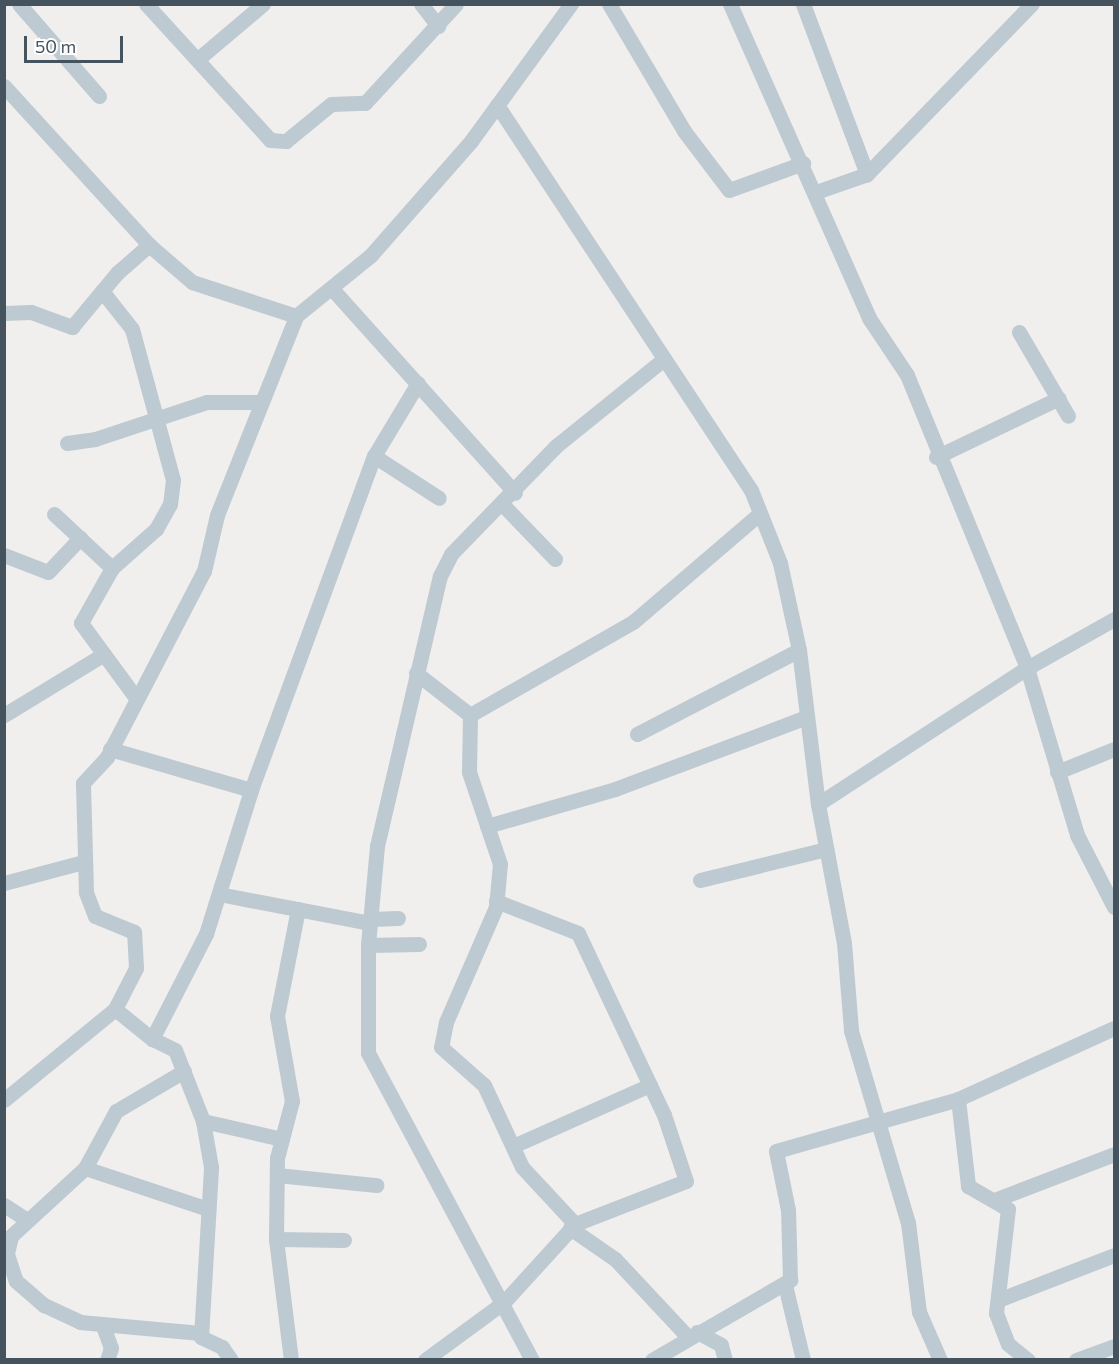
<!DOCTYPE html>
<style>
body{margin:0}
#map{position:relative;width:1119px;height:1364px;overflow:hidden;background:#f1eeee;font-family:Commissioner,sans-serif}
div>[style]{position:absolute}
.street>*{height:15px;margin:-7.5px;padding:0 7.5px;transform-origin:7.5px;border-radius:7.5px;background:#bdcad2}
span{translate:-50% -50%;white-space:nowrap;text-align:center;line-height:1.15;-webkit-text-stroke:4.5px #fff;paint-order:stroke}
.frame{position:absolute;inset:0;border:6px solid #44535d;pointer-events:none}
.scale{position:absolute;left:24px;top:36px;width:99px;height:27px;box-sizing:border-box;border:3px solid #44535d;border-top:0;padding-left:8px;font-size:18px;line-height:21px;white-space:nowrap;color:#44535d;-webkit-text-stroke:4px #fff;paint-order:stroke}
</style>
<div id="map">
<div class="street">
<div style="left:19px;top:4px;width:122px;rotate:49deg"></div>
<div style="left:146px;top:4px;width:184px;rotate:47.6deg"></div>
<div style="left:270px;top:140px;width:16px;rotate:4deg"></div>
<div style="left:286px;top:141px;width:58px;rotate:-39.4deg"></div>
<div style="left:331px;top:104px;width:34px;rotate:-2deg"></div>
<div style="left:365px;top:103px;width:134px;rotate:-47.4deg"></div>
<div style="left:421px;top:4px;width:28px;rotate:52deg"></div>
<div style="left:609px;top:4px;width:147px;rotate:59.4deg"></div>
<div style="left:684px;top:131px;width:74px;rotate:52.7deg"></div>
<div style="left:729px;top:190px;width:79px;rotate:-20deg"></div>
<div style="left:730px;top:4px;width:343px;rotate:66.1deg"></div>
<div style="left:869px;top:318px;width:69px;rotate:56.3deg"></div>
<div style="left:907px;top:375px;width:317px;rotate:67.7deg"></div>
<div style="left:1027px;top:668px;width:174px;rotate:73.3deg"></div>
<div style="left:1077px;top:835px;width:81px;rotate:62.8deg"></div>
<div style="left:803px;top:4px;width:182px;rotate:69.4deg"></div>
<div style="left:867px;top:174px;width:237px;rotate:-45.9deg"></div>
<div style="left:198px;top:59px;width:85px;rotate:-40.2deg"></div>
<div style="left:4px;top:86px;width:215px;rotate:47.6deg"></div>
<div style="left:149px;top:245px;width:57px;rotate:40.7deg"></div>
<div style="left:192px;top:282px;width:109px;rotate:18.1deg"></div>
<div style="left:296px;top:316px;width:97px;rotate:-39.1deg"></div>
<div style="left:371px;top:255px;width:152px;rotate:-48.7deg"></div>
<div style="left:471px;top:141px;width:170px;rotate:-53.9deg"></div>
<div style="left:497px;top:105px;width:461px;rotate:56.6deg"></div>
<div style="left:751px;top:490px;width:79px;rotate:68.3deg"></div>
<div style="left:780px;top:563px;width:89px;rotate:77.7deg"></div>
<div style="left:799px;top:650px;width:155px;rotate:83deg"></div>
<div style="left:816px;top:192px;width:54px;rotate:-19.4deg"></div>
<div style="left:102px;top:291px;width:48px;rotate:51.7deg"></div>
<div style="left:132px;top:329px;width:156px;rotate:74.8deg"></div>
<div style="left:173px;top:480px;width:24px;rotate:97deg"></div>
<div style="left:170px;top:504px;width:29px;rotate:119deg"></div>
<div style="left:156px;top:529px;width:59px;rotate:138.4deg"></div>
<div style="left:112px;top:568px;width:63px;rotate:119.4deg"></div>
<div style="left:81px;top:623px;width:93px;rotate:53.7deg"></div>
<div style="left:334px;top:291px;width:271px;rotate:48.1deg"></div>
<div style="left:4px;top:313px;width:27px;rotate:-2deg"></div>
<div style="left:31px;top:312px;width:44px;rotate:20.1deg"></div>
<div style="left:72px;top:327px;width:70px;rotate:-50.2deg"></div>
<div style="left:117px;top:273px;width:43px;rotate:-41.2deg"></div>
<div style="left:1019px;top:332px;width:97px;rotate:59.7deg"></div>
<div style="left:67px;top:443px;width:28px;rotate:-8deg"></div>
<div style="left:95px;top:439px;width:118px;rotate:-18.3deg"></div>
<div style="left:207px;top:402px;width:54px"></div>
<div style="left:374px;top:456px;width:77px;rotate:32.9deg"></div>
<div style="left:936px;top:457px;width:136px;rotate:-25.6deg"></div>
<div style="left:503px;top:505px;width:75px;rotate:46.1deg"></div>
<div style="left:54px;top:514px;width:79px;rotate:43deg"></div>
<div style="left:4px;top:555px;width:47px;rotate:21.1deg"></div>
<div style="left:48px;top:572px;width:47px;rotate:-46.7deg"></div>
<div style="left:416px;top:673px;width:68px;rotate:37.9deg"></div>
<div style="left:470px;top:715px;width:188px;rotate:-29.7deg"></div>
<div style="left:633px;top:622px;width:167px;rotate:-40.6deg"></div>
<div style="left:4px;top:715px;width:117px;rotate:-31.4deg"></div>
<div style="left:470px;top:715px;width:57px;rotate:91deg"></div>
<div style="left:469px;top:772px;width:97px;rotate:71.4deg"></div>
<div style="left:500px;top:864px;width:43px;rotate:95.3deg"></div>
<div style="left:496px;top:907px;width:125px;rotate:113.5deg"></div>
<div style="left:446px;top:1022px;width:25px;rotate:101deg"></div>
<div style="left:441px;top:1047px;width:57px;rotate:41.5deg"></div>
<div style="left:484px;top:1085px;width:90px;rotate:65.1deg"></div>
<div style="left:522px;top:1167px;width:78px;rotate:47.1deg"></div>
<div style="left:637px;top:734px;width:182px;rotate:-27.4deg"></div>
<div style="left:110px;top:749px;width:147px;rotate:16.2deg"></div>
<div style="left:1057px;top:772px;width:61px;rotate:-22deg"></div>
<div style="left:487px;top:826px;width:133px;rotate:-16.1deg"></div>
<div style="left:615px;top:789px;width:205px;rotate:-20.6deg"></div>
<div style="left:700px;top:880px;width:130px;rotate:-13.8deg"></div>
<div style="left:4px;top:883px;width:82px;rotate:-14.9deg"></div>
<div style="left:219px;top:894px;width:153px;rotate:10.9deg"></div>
<div style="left:370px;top:919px;width:28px;rotate:-2deg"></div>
<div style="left:368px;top:945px;width:51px;rotate:-1.1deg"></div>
<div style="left:115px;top:1009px;width:48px;rotate:39deg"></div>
<div style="left:184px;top:1071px;width:79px;rotate:149.5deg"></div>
<div style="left:116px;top:1111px;width:65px;rotate:118.5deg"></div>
<div style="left:85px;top:1168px;width:100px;rotate:137.4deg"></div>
<div style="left:11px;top:1236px;width:18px;rotate:103deg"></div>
<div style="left:7px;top:1254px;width:28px;rotate:72deg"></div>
<div style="left:16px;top:1281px;width:37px;rotate:41deg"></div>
<div style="left:44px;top:1305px;width:40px;rotate:25deg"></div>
<div style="left:80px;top:1322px;width:121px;rotate:5.2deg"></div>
<div style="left:958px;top:1099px;width:88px;rotate:83.4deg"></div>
<div style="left:968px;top:1186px;width:46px;rotate:29.9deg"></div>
<div style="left:1008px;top:1209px;width:105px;rotate:96.6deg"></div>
<div style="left:996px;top:1313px;width:33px;rotate:69deg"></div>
<div style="left:1008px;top:1344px;width:26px;rotate:39deg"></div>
<div style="left:4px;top:1100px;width:144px;rotate:-39.3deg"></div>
<div style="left:115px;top:1009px;width:46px;rotate:-62.9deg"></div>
<div style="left:136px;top:968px;width:36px;rotate:-93deg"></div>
<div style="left:134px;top:932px;width:42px;rotate:-157.7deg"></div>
<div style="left:95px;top:916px;width:26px;rotate:-111deg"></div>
<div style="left:86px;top:892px;width:109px;rotate:-91.6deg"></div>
<div style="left:83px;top:783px;width:35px;rotate:-47deg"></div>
<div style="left:107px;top:757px;width:210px;rotate:-62.5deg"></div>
<div style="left:204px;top:571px;width:57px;rotate:-76.9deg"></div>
<div style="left:217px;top:515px;width:214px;rotate:-68.3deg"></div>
<div style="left:203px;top:1121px;width:81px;rotate:12.8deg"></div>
<div style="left:513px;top:1146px;width:150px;rotate:-24deg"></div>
<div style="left:85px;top:1168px;width:130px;rotate:18.4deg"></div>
<div style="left:277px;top:1175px;width:100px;rotate:5.8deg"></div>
<div style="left:997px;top:1199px;width:125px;rotate:-21deg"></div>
<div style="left:4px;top:1205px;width:27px;rotate:33deg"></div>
<div style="left:570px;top:1228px;width:55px;rotate:34.6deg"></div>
<div style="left:615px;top:1259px;width:108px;rotate:46.9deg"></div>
<div style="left:276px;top:1239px;width:68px;rotate:0.8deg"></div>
<div style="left:785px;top:1285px;width:77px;rotate:76.5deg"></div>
<div style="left:998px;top:1300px;width:124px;rotate:-21.2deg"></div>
<div style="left:103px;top:1326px;width:23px;rotate:70deg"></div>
<div style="left:111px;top:1348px;width:13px;rotate:108deg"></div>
<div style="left:697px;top:1332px;width:27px;rotate:28deg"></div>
<div style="left:721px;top:1345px;width:16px;rotate:75deg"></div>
<div style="left:231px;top:1360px;width:16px;rotate:-125deg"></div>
<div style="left:222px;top:1347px;width:23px;rotate:-155deg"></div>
<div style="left:201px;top:1337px;width:170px;rotate:-86.6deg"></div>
<div style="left:211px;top:1167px;width:47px;rotate:-99.9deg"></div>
<div style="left:203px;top:1121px;width:76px;rotate:-111.5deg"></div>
<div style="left:175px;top:1050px;width:25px;rotate:-154deg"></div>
<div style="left:152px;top:1039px;width:118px;rotate:-62.8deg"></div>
<div style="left:206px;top:934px;width:151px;rotate:-72.6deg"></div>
<div style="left:251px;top:790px;width:356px;rotate:-69.8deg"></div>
<div style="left:374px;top:456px;width:85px;rotate:-58.9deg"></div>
<div style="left:291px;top:1360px;width:122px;rotate:-97.1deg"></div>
<div style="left:276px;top:1239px;width:81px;rotate:-89.3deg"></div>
<div style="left:277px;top:1158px;width:59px;rotate:-75.3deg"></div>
<div style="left:292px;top:1101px;width:86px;rotate:-100deg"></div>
<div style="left:277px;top:1016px;width:109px;rotate:-78.9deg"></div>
<div style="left:425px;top:1360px;width:98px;rotate:-36.3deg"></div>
<div style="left:504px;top:1302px;width:105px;rotate:-47.7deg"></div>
<div style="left:575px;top:1224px;width:119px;rotate:-21.2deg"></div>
<div style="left:686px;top:1181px;width:70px;rotate:-108.4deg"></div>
<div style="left:664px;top:1115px;width:201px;rotate:-115.3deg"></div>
<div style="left:578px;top:933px;width:88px;rotate:-158.7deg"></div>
<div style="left:532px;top:1360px;width:348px;rotate:-118.1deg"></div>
<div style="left:368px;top:1053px;width:108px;rotate:-90deg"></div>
<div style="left:368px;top:945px;width:99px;rotate:-84.8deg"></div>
<div style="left:377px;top:846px;width:277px;rotate:-76.9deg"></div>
<div style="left:440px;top:576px;width:25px;rotate:-63deg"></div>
<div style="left:451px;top:554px;width:151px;rotate:-45.8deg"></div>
<div style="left:556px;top:446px;width:139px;rotate:-38.9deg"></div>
<div style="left:652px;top:1360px;width:160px;rotate:-30.1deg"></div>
<div style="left:790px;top:1280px;width:70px;rotate:-91.6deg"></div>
<div style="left:788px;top:1210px;width:60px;rotate:-101.5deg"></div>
<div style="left:776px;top:1151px;width:189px;rotate:-15.9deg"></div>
<div style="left:958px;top:1099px;width:171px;rotate:-24.5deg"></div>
<div style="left:940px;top:1360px;width:52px;rotate:-113.6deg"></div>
<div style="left:919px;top:1312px;width:90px;rotate:-97deg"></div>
<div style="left:908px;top:1223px;width:201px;rotate:-106.5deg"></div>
<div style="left:851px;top:1030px;width:87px;rotate:-94.6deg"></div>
<div style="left:844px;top:943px;width:141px;rotate:-100.6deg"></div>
<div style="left:818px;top:804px;width:249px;rotate:-33.1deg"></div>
<div style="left:1027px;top:668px;width:100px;rotate:-29.4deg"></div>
<div style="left:1076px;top:1360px;width:40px;rotate:-20.2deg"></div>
</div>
<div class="frame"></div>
<div class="scale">50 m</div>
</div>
